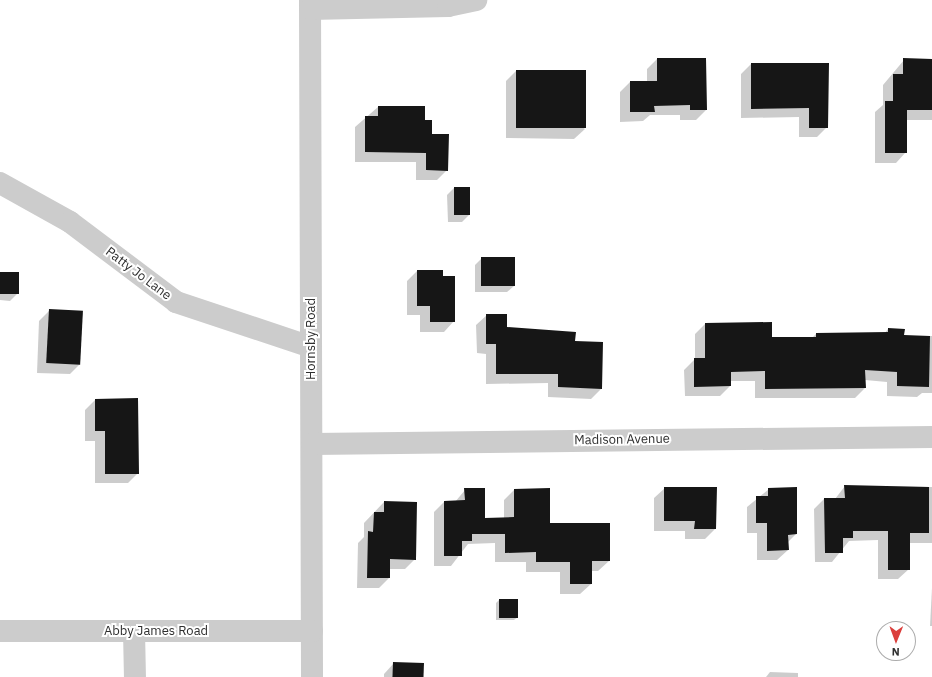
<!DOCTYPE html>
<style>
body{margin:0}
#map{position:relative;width:932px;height:677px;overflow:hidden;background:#fff;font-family:"IBM Plex Sans",sans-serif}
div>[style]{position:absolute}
.shadow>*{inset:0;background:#0003}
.building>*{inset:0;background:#161616;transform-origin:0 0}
.minor>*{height:22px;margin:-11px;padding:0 11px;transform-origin:11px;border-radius:11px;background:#ccc}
span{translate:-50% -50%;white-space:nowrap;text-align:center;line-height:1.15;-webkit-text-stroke:4px #fff;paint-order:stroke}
.street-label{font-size:13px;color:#2f2f2f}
.north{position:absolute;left:876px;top:621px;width:40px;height:40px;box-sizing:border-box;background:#fff;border:1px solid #acacac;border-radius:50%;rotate:181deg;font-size:11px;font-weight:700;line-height:16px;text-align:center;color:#2f2f2f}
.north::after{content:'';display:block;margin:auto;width:14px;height:18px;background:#db3f3c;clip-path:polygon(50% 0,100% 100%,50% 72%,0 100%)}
</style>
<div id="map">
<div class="shadow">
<div style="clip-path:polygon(657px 59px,706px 110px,696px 120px,680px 120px,680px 115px,650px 115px,643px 121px,620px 122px,620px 92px,630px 82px,647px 82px,647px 69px)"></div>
<div style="clip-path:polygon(904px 60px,932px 60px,932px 120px,906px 120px,906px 152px,896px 163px,875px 163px,875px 112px,883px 105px,883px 85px)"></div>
<div style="clip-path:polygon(751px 64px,828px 64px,827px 127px,817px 137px,799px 137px,799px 117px,741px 118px,741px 74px)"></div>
<div style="clip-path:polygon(516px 71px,585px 129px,574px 139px,506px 138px,506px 81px)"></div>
<div style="clip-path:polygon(378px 107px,424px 121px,447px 170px,437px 180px,416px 180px,416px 162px,355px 162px,355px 127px)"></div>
<div style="clip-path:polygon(454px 188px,469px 215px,462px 222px,448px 222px,447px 195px)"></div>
<div style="clip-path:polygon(482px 258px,514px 286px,507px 292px,475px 292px,475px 265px)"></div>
<div style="clip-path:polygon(417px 271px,454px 321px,444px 332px,420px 332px,420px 315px,407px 315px,407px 281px)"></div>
<div style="clip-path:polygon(0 273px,17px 294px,10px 301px,0 300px)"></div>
<div style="clip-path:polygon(50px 310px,82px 312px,80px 364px,70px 374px,37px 373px,39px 321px)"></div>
<div style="clip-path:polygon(487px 315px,506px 328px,574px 342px,601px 389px,591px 399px,548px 397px,548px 383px,486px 384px,486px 354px,477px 353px,476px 325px)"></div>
<div style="clip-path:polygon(705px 324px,771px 338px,812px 338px,816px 334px,885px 333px,888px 329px,903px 336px,932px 336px,932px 393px,922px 393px,917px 397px,887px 396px,887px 382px,865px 380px,865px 388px,855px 398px,755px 398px,755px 381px,730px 381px,730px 386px,720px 396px,685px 396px,684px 370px,695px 359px,695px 334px)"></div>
<div style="clip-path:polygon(95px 400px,138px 473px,128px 483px,95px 483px,95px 441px,85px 441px,85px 410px)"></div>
<div style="clip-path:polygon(845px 486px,932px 487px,932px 543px,909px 543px,909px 569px,898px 579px,878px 579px,878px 540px,849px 541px,832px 562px,815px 562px,814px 509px,824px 499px,835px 499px)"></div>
<div style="clip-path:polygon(665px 488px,715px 529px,705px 539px,685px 539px,685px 531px,654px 531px,654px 498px)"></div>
<div style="clip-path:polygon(769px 489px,796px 534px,787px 543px,788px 550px,777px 560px,757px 560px,757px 533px,747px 533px,747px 507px)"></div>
<div style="clip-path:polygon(465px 490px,484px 519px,504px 518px,504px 500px,514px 490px,549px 524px,609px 561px,598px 571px,591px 571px,591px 584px,580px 594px,560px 594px,560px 572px,526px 572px,526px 562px,495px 562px,495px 543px,468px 544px,451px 566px,434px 566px,434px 512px,444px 502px,455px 502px)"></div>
<div style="clip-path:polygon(384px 502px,415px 559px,405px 569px,389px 569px,389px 578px,379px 588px,357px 588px,358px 543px,364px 537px,364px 523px)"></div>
<div style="clip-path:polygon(932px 588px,932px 626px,930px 626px)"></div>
<div style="clip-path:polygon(499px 600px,518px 617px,514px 620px,496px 620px,496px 603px)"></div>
<div style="clip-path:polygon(394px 663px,423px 677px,384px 677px,384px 674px)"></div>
<div style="clip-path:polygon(770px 672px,798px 673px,798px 677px,766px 677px)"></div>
</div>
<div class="building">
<div style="clip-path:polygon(657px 58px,706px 58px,707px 110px,690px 110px,690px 105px,654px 106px,655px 112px,630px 112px,630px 81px,657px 81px)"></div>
<div style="clip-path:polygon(903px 58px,932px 59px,932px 110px,907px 110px,907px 153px,885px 153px,885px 101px,893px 101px,893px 74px,903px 74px)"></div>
<div style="clip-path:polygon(751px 63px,829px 63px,828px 128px,809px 128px,809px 108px,751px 109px)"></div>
<div style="left:516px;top:70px;width:70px;height:58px"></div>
<div style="clip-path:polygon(378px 106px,425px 106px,425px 120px,432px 120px,432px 134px,449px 134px,448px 171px,426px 170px,426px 153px,365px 152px,365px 116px,378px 116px)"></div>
<div style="left:454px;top:187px;width:16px;height:28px"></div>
<div style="left:481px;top:257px;width:34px;height:29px"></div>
<div style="clip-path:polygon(417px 270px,443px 270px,443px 276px,455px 276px,455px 322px,430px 322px,430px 306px,417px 306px)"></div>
<div style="left:0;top:272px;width:19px;height:22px"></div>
<div style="left:49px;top:309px;width:34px;height:54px;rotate:3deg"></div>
<div style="clip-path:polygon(486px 314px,507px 314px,507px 327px,576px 332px,575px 341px,603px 342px,602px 389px,558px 387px,558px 374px,496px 374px,496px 344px,486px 344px)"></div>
<div style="clip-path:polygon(772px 322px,772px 337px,816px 337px,816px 333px,888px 332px,888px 328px,905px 329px,904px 335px,930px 336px,929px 387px,897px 386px,897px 372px,865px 370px,866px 388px,765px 389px,765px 371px,731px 372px,731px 386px,694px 387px,694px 358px,705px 358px,705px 323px)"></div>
<div style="clip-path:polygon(138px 398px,139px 474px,105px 474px,105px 431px,95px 431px,95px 399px)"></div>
<div style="clip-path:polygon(844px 485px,929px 487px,929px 533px,910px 533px,910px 570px,888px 570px,888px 531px,853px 531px,853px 538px,843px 538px,843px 553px,825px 553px,824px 498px,845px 498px)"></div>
<div style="clip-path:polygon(664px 487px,717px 487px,716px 529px,694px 529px,695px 521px,664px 521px)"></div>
<div style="clip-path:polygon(797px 487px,797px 534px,788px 535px,789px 550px,767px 551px,767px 523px,756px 523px,756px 496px,768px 496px,768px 488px)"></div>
<div style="clip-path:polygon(464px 488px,485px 488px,485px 518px,514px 517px,514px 489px,550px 488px,550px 523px,610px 523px,610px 561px,592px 561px,592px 584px,570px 584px,570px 562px,536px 562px,536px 552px,505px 553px,505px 534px,472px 534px,472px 541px,462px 541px,462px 556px,444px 556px,444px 501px,465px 500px)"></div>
<div style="clip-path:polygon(384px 501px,417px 502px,416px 560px,390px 559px,390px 578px,367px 578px,368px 531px,373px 532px,374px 512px,384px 512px)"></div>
<div style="left:499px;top:599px;width:19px;height:19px"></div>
<div style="left:393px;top:662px;width:31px;height:15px;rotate:2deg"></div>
</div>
<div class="minor">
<div style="left:310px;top:0;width:677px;rotate:89.83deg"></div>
<div style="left:310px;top:9px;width:138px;rotate:-1.2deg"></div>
<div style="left:448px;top:6px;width:29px;rotate:-12deg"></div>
<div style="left:0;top:183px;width:80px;rotate:29.1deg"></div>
<div style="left:70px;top:222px;width:133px;rotate:37deg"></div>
<div style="left:176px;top:302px;width:142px;rotate:18.4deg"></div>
<div style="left:312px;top:444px;width:620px;rotate:-0.65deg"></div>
<div style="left:0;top:631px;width:312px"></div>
<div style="left:134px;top:631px;width:46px;rotate:88.8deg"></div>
</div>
<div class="street-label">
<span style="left:138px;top:274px;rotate:37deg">Patty Jo Lane</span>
<span style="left:311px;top:339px;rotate:-90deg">Hornsby Road</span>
<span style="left:622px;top:440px;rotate:-1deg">Madison Avenue</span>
<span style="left:156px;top:631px">Abby James Road</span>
</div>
<div class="north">N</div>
</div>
